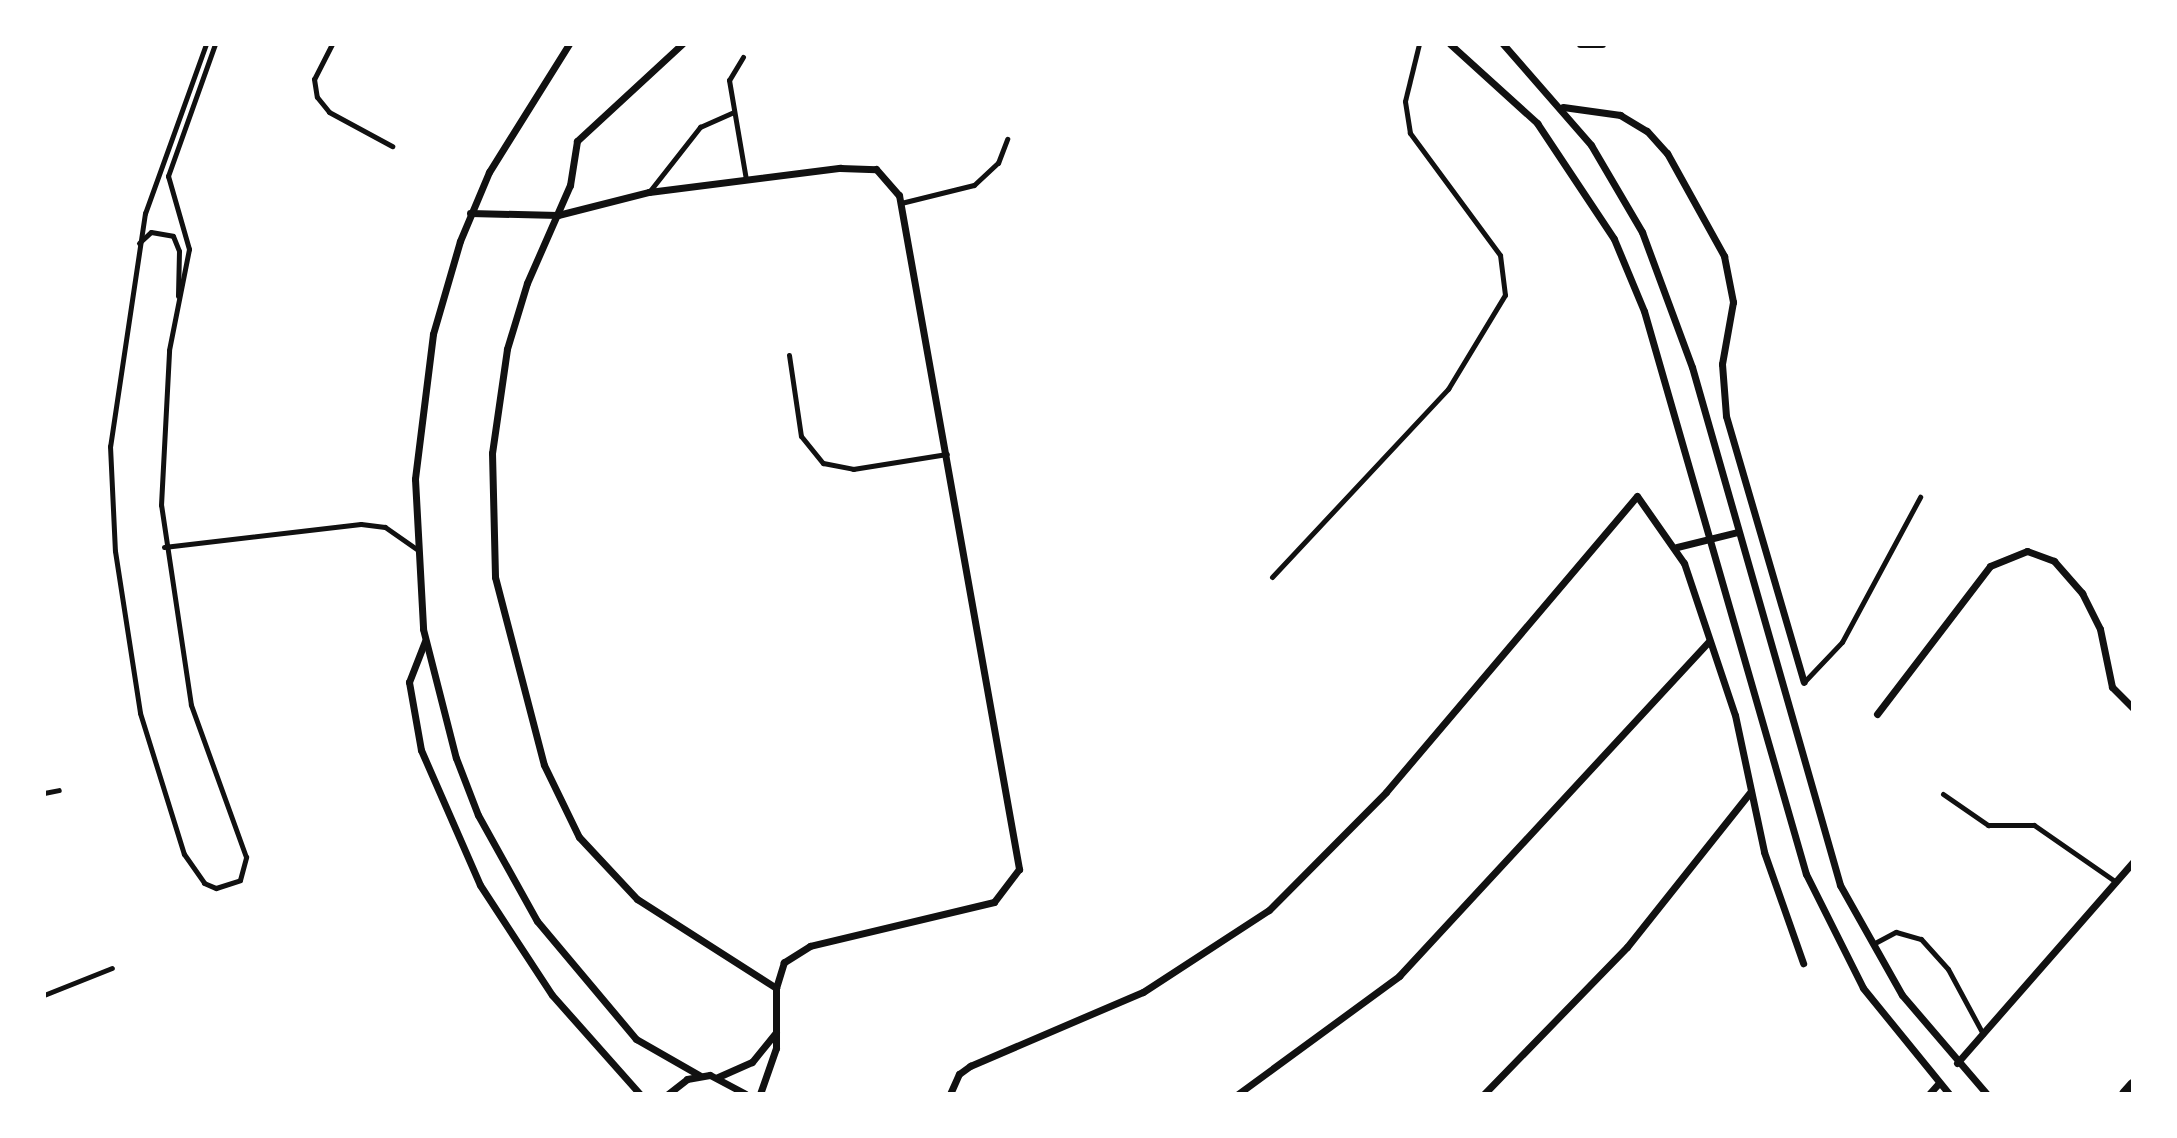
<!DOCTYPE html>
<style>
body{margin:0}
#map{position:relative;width:2177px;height:1138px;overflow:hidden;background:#fff;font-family:Raleway,sans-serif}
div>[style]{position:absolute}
.service>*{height:5px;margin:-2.5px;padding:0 2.5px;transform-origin:2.5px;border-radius:2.5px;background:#111}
.minor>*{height:7px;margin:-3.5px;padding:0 3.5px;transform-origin:3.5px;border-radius:3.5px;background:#111}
.tertiary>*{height:12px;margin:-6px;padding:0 6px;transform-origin:6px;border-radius:6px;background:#111}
span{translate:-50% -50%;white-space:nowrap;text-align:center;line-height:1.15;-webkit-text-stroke:6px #fff;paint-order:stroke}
.frame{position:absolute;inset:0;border:46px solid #fff;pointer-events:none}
</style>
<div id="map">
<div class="service">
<div style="left:206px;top:44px;width:180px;rotate:109.8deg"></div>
<div style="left:145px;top:213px;width:236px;rotate:98.5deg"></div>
<div style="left:110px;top:446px;width:105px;rotate:87.3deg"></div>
<div style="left:115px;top:551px;width:164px;rotate:81.2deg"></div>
<div style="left:140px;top:713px;width:148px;rotate:72.7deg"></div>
<div style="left:184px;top:854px;width:35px;rotate:55deg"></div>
<div style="left:204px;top:883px;width:13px;rotate:23deg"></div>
<div style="left:216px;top:888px;width:25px;rotate:-18deg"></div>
<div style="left:240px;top:880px;width:24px;rotate:-75deg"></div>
<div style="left:246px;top:857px;width:162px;rotate:-109.9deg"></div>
<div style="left:191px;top:705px;width:202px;rotate:-98.5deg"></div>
<div style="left:161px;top:505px;width:155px;rotate:-87deg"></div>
<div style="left:169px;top:350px;width:103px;rotate:-78.8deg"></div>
<div style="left:189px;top:249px;width:76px;rotate:-106deg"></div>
<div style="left:168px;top:176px;width:140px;rotate:-70.4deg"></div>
<div style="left:332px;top:44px;width:39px;rotate:117deg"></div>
<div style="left:314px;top:79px;width:18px;rotate:81deg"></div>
<div style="left:317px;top:97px;width:19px;rotate:51deg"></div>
<div style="left:329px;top:112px;width:72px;rotate:28.4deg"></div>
<div style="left:743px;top:57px;width:27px;rotate:121deg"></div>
<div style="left:729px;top:80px;width:100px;rotate:80.3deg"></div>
<div style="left:649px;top:192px;width:83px;rotate:-51.9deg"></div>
<div style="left:700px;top:127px;width:37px;rotate:-24deg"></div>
<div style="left:901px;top:203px;width:75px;rotate:-13.9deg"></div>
<div style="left:974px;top:185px;width:33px;rotate:-43deg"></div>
<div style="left:998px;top:163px;width:26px;rotate:-69deg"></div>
<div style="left:139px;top:243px;width:16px;rotate:-43deg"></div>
<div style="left:151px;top:232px;width:22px;rotate:10deg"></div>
<div style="left:173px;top:236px;width:16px;rotate:68deg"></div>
<div style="left:179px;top:251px;width:45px;rotate:91.3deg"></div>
<div style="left:789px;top:355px;width:82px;rotate:81.6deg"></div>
<div style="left:801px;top:436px;width:35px;rotate:51deg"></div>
<div style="left:823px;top:463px;width:31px;rotate:11deg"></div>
<div style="left:853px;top:469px;width:95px;rotate:-9.1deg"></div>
<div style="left:164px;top:547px;width:198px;rotate:-6.7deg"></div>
<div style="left:361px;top:524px;width:24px;rotate:7deg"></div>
<div style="left:385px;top:527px;width:38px;rotate:35deg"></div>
<div style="left:1272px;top:577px;width:258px;rotate:-46.9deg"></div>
<div style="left:1448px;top:389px;width:110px;rotate:-58.8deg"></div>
<div style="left:1505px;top:295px;width:40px;rotate:-97.1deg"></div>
<div style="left:1500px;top:255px;width:152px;rotate:-126.4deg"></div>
<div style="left:1410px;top:133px;width:32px;rotate:-99deg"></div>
<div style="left:1405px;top:101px;width:59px;rotate:-76.2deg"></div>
<div style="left:1804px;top:682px;width:55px;rotate:-46.5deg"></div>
<div style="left:1842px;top:642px;width:165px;rotate:-61.7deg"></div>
<div style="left:44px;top:793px;width:15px;rotate:-11deg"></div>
<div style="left:1943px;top:794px;width:55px;rotate:34.6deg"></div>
<div style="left:1988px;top:825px;width:46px"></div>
<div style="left:2034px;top:825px;width:100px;rotate:34.8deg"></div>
<div style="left:1873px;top:944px;width:26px;rotate:-28deg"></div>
<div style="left:1896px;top:932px;width:26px;rotate:16deg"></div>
<div style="left:1921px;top:939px;width:40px;rotate:48deg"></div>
<div style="left:1948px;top:969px;width:74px;rotate:61.7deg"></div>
<div style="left:44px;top:995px;width:73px;rotate:-21.7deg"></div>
</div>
<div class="minor">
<div style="left:569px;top:44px;width:151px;rotate:122deg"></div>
<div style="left:489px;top:172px;width:75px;rotate:112.8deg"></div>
<div style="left:460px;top:241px;width:97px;rotate:106.2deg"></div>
<div style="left:433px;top:334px;width:146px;rotate:97.1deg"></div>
<div style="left:415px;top:479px;width:150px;rotate:86.9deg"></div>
<div style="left:423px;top:629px;width:133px;rotate:75.7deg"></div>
<div style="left:456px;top:758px;width:61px;rotate:68.9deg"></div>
<div style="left:478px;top:815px;width:121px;rotate:60.9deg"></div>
<div style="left:537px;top:921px;width:154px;rotate:50deg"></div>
<div style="left:636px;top:1039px;width:73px;rotate:29.7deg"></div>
<div style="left:682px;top:44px;width:143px;rotate:137.3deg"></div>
<div style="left:577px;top:141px;width:45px;rotate:99deg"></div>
<div style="left:570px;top:185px;width:107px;rotate:113.7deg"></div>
<div style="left:527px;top:283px;width:69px;rotate:106.9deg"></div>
<div style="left:507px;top:349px;width:105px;rotate:98.2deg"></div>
<div style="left:492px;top:453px;width:124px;rotate:88.6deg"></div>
<div style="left:495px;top:577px;width:194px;rotate:75.4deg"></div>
<div style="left:544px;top:765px;width:80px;rotate:64.1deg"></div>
<div style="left:579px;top:837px;width:85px;rotate:46.9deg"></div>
<div style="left:637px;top:899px;width:165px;rotate:32.6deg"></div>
<div style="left:1450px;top:44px;width:118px;rotate:42.2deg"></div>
<div style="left:1537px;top:123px;width:139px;rotate:56.4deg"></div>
<div style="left:1614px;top:239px;width:78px;rotate:67.4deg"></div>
<div style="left:1644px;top:311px;width:586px;rotate:73.95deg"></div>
<div style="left:1806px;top:874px;width:127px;rotate:63.4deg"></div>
<div style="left:1863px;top:988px;width:136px;rotate:50.9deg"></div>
<div style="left:1503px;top:44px;width:134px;rotate:48.9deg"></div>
<div style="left:1591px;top:145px;width:101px;rotate:59.6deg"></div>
<div style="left:1642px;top:232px;width:144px;rotate:69.7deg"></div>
<div style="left:1692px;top:367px;width:539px;rotate:74.05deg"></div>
<div style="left:1840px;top:885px;width:126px;rotate:60.6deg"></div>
<div style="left:1902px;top:995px;width:130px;rotate:49.4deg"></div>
<div style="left:1580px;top:44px;width:22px"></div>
<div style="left:1563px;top:107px;width:58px;rotate:8deg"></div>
<div style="left:1620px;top:115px;width:31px;rotate:31deg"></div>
<div style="left:1647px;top:131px;width:30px;rotate:48deg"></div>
<div style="left:1667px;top:153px;width:118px;rotate:61deg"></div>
<div style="left:1724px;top:256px;width:47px;rotate:78.9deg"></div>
<div style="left:1733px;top:302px;width:63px;rotate:100.1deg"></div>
<div style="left:1722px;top:364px;width:52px;rotate:85.6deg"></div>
<div style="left:1726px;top:416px;width:277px;rotate:73.7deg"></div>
<div style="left:470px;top:213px;width:88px;rotate:1.3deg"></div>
<div style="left:558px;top:215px;width:94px;rotate:-14.2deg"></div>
<div style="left:649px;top:192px;width:193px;rotate:-7.2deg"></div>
<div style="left:840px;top:168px;width:36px;rotate:2deg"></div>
<div style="left:876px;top:169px;width:35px;rotate:49deg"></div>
<div style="left:899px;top:195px;width:685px;rotate:79.9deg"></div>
<div style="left:1019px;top:869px;width:41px;rotate:127.1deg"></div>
<div style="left:994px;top:902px;width:189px;rotate:166.6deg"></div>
<div style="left:810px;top:946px;width:31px;rotate:148deg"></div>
<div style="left:784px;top:962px;width:27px;rotate:107deg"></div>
<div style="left:776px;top:988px;width:60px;rotate:90deg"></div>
<div style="left:776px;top:1048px;width:49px;rotate:109.2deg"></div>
<div style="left:1677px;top:547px;width:63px;rotate:-13.8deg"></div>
<div style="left:425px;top:641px;width:44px;rotate:111.3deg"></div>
<div style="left:409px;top:682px;width:69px;rotate:80deg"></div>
<div style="left:421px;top:750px;width:147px;rotate:66.4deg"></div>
<div style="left:480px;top:885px;width:131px;rotate:56.8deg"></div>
<div style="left:552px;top:995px;width:132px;rotate:48.4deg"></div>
<div style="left:1877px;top:714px;width:186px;rotate:-52.6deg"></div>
<div style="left:1990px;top:566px;width:40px;rotate:-22deg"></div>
<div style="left:2027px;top:551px;width:29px;rotate:20deg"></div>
<div style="left:2054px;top:561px;width:43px;rotate:48.8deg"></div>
<div style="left:2082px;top:593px;width:40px;rotate:63.4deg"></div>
<div style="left:2100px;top:629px;width:59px;rotate:78.3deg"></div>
<div style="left:2112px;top:687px;width:30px;rotate:45deg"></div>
<div style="left:1957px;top:1063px;width:267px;rotate:-48.8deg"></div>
<div style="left:718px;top:1077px;width:37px;rotate:-24deg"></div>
<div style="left:752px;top:1062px;width:38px;rotate:-51deg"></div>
<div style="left:668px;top:1094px;width:24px;rotate:-38deg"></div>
<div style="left:687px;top:1079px;width:23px;rotate:-10deg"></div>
<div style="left:710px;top:1075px;width:40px;rotate:28deg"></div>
<div style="left:950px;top:1094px;width:22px;rotate:-66deg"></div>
<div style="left:959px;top:1074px;width:14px;rotate:-36deg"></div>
<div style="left:970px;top:1066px;width:188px;rotate:-23.2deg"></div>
<div style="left:1143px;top:992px;width:150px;rotate:-33.1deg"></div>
<div style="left:1269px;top:910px;width:166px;rotate:-45.2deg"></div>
<div style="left:1386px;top:792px;width:388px;rotate:-49.7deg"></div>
<div style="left:1637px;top:496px;width:82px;rotate:55deg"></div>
<div style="left:1684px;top:563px;width:160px;rotate:71.5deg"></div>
<div style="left:1735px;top:715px;width:140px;rotate:78deg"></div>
<div style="left:1764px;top:852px;width:118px;rotate:70.6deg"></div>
<div style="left:1238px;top:1094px;width:200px;rotate:-36.2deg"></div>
<div style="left:1399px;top:976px;width:456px;rotate:-47.2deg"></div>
<div style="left:1484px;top:1094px;width:205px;rotate:-45.8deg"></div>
<div style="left:1627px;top:947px;width:199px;rotate:-51.5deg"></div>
<div style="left:1929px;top:1094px;width:13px;rotate:-48deg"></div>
</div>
<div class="tertiary">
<div style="left:2125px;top:1094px;width:12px;rotate:-48deg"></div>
</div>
<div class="frame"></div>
</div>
